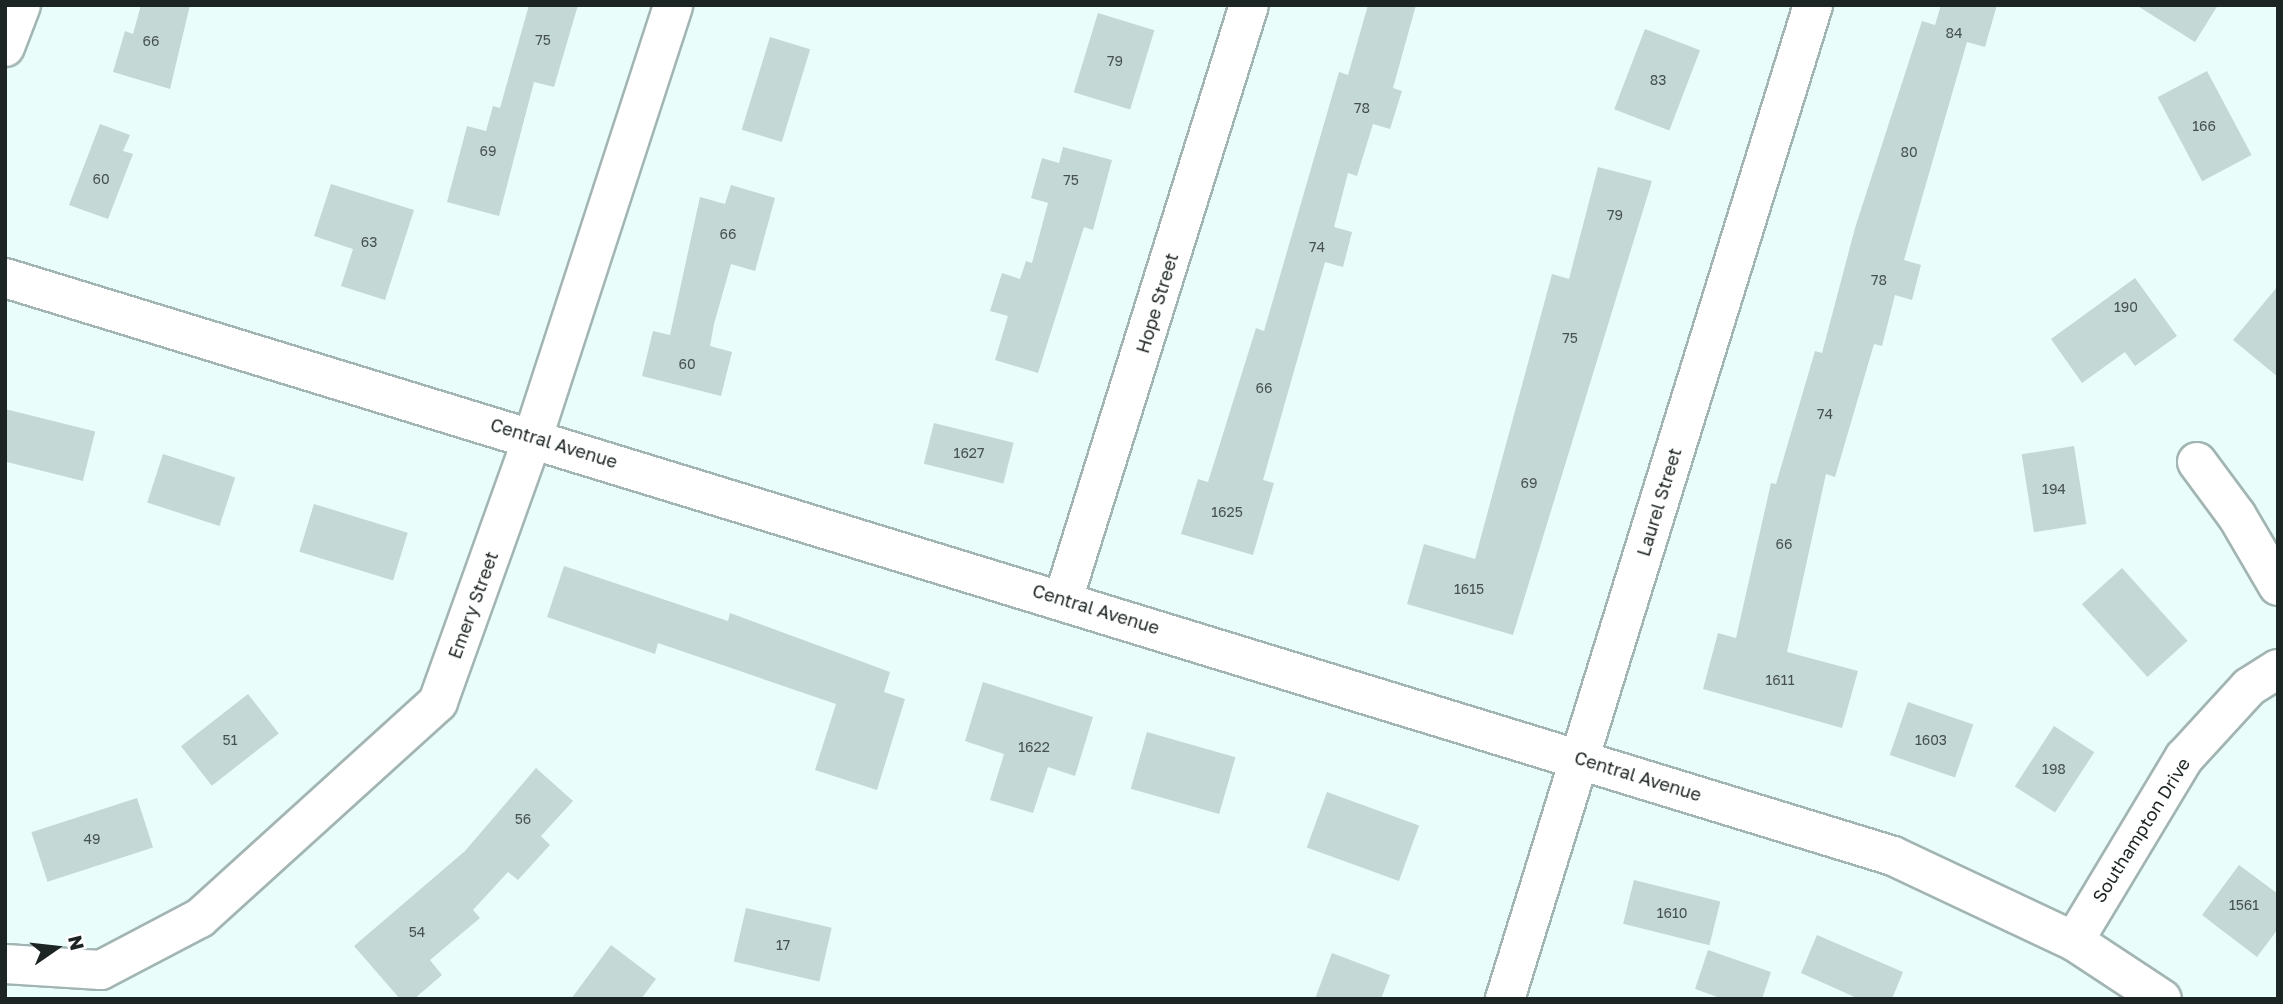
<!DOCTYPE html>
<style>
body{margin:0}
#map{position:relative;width:2283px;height:1004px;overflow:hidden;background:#e9fefb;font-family:"Golos Text",sans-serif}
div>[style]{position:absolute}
.building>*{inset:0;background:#c4d8d5;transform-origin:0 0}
.roads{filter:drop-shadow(2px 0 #a2b5b3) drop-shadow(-2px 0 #a2b5b3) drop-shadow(0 2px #a2b5b3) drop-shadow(0 -2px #a2b5b3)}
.street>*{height:38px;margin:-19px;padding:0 19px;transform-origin:19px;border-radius:19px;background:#fff}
.secondary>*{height:38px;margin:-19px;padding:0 19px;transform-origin:19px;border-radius:19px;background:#fff}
span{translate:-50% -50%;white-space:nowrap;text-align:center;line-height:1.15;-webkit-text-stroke:6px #fff;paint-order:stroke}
.number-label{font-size:14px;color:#475250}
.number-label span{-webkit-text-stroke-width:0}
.street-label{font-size:18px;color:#1d2524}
.frame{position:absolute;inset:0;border:7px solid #1d2524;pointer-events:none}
.north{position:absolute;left:21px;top:913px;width:70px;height:70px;-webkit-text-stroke:5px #fff;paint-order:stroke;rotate:76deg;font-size:19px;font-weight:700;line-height:28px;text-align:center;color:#1d2524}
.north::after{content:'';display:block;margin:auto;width:24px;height:32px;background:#1d2524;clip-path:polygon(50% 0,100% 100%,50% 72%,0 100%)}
</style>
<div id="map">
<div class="building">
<div style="clip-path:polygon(141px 5px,190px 5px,170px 89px,113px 72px,125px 31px,133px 34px)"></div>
<div style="clip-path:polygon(529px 5px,578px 5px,554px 87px,534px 82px,499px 216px,447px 202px,467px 126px,486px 131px,493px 106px,500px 108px)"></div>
<div style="clip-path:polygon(1368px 5px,1416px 5px,1393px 88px,1402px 91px,1390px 129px,1373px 124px,1357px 176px,1348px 173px,1334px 227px,1352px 232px,1343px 267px,1325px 262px,1263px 480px,1274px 483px,1253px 555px,1181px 534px,1198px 479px,1208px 482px,1256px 328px,1264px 331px,1339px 72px,1348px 75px)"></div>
<div style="clip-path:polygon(1941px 5px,1997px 5px,1985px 47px,1967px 42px,1904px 260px,1921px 265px,1912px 300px,1895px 295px,1882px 346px,1874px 344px,1835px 477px,1826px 474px,1787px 652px,1858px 671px,1842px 728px,1703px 689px,1718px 633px,1736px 638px,1771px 483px,1776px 484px,1815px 351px,1822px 353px,1855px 228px,1922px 21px,1935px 25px)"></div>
<div style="clip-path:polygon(2136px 5px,2218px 5px,2195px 42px)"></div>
<div style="left:1098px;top:13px;width:59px;height:83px;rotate:17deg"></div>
<div style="left:1645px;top:29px;width:59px;height:86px;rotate:21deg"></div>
<div style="left:770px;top:37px;width:42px;height:97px;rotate:17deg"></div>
<div style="left:2207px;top:71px;width:95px;height:56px;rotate:62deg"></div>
<div style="clip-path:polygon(100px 124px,130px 135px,123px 151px,133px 154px,108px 219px,69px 205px)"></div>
<div style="clip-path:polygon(1063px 147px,1112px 160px,1093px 230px,1084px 227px,1038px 373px,995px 360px,1008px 316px,990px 311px,1002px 273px,1020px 279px,1026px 261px,1032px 263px,1048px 203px,1031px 198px,1042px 158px,1059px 163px)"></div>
<div style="clip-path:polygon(1598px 167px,1652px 181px,1513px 635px,1407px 604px,1424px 544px,1475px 559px,1552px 274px,1569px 279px)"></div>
<div style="clip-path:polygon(331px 184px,414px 210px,385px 300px,341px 286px,353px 249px,314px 236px)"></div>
<div style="clip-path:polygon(731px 185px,775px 198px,755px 271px,731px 264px,714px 324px,710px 346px,732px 352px,721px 396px,642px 376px,653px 331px,670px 335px,700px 197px,725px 204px)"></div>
<div style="clip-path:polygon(2135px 278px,2177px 336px,2135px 366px,2125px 352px,2082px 383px,2051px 339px)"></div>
<div style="clip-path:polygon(2278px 286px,2278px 377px,2233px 340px)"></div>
<div style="left:5px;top:409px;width:93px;height:51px;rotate:14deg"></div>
<div style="left:934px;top:423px;width:82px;height:42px;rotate:14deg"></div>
<div style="left:2074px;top:446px;width:79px;height:53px;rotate:81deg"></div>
<div style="left:163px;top:454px;width:76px;height:51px;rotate:18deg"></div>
<div style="left:314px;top:504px;width:98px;height:50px;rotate:17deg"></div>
<div style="clip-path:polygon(564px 566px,728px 621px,730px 613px,890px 672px,884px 692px,905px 699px,877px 790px,815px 770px,836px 704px,658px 643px,655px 654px,547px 617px)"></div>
<div style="left:2122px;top:568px;width:98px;height:54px;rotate:48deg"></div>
<div style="clip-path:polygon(983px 682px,1093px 717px,1075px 776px,1048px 767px,1033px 813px,990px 800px,1004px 754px,965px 741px)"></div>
<div style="left:248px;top:694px;width:50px;height:85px;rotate:52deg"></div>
<div style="left:1908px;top:702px;width:69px;height:56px;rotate:19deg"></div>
<div style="left:2054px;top:726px;width:48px;height:72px;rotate:33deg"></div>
<div style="left:1147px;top:732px;width:92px;height:59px;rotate:16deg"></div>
<div style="clip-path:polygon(536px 768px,573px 801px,541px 836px,550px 845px,518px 880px,508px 872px,473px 910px,480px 918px,430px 960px,442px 975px,414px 999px,400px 999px,354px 946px,465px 851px)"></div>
<div style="left:1327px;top:792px;width:98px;height:59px;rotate:20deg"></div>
<div style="left:137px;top:798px;width:52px;height:111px;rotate:72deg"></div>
<div style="clip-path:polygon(2239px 865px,2278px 894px,2278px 929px,2257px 957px,2202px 915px)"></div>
<div style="left:1634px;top:880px;width:89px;height:45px;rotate:14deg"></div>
<div style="left:746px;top:908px;width:88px;height:55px;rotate:13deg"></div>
<div style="clip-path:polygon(1817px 935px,1903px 972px,1892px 999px,1859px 999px,1801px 973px)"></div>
<div style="clip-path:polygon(611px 945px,656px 979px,641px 999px,571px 999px)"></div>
<div style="clip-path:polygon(1708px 950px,1771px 972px,1762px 999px,1723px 999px,1695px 989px)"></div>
<div style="clip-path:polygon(1332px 953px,1390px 975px,1381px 999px,1315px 999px)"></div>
</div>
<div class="roads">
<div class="street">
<div style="left:5px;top:47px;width:45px;rotate:-69.1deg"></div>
<div style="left:2197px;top:462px;width:67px;rotate:53.5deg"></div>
<div style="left:2237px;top:516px;width:81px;rotate:59.6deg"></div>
<div style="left:1063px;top:600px;width:623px;rotate:-72.64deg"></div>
<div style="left:2074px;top:941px;width:214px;rotate:-59deg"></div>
<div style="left:2184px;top:758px;width:96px;rotate:-47.5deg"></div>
<div style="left:2249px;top:687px;width:34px;rotate:-32deg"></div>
<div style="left:5px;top:964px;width:96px;rotate:3.6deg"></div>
<div style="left:101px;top:970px;width:112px;rotate:-27.7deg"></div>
<div style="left:200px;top:918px;width:321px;rotate:-42.2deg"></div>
<div style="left:438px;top:702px;width:282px;rotate:-70.3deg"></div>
<div style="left:533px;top:437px;width:454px;rotate:-72deg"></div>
<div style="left:1505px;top:999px;width:1041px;rotate:-72.78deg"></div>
</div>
<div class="secondary">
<div style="left:5px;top:278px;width:1974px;rotate:17.02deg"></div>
<div style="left:1893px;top:856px;width:200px;rotate:25.2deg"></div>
<div style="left:2074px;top:941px;width:105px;rotate:33.4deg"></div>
</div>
</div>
<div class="number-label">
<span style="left:1954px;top:33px">84</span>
<span style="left:543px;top:40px">75</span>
<span style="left:151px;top:41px">66</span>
<span style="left:1115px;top:61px">79</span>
<span style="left:1658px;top:80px">83</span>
<span style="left:1362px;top:108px">78</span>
<span style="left:2204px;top:126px">166</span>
<span style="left:488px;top:151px">69</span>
<span style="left:1909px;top:152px">80</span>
<span style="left:101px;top:179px">60</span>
<span style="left:1071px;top:180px">75</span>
<span style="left:1615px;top:215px">79</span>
<span style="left:728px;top:234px">66</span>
<span style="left:369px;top:242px">63</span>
<span style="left:1317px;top:247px">74</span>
<span style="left:1879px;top:280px">78</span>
<span style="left:2126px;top:307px">190</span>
<span style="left:1570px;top:338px">75</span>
<span style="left:687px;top:364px">60</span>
<span style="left:1264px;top:388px">66</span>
<span style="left:1825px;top:414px">74</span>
<span style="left:969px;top:453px">1627</span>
<span style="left:1529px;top:483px">69</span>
<span style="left:2054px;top:489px">194</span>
<span style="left:1227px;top:512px">1625</span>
<span style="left:1784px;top:544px">66</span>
<span style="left:1469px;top:589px">1615</span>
<span style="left:1780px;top:680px">1611</span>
<span style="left:230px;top:740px">51</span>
<span style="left:1931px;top:740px">1603</span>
<span style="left:1034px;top:747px">1622</span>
<span style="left:2054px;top:769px">198</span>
<span style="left:523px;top:819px">56</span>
<span style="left:92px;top:839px">49</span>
<span style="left:2244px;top:905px">1561</span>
<span style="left:1672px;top:913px">1610</span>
<span style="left:417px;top:932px">54</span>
<span style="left:783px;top:945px">17</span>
</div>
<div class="street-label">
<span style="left:1157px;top:303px;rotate:-73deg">Hope Street</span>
<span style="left:554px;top:443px;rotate:17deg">Central Avenue</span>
<span style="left:1659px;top:502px;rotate:-73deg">Laurel Street</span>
<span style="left:473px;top:605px;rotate:-70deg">Emery Street</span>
<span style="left:1096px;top:609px;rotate:17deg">Central Avenue</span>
<span style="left:1638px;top:776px;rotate:17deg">Central Avenue</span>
<span style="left:2141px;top:830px;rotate:-58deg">Southampton Drive</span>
</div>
<div class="frame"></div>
<div class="north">N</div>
</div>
